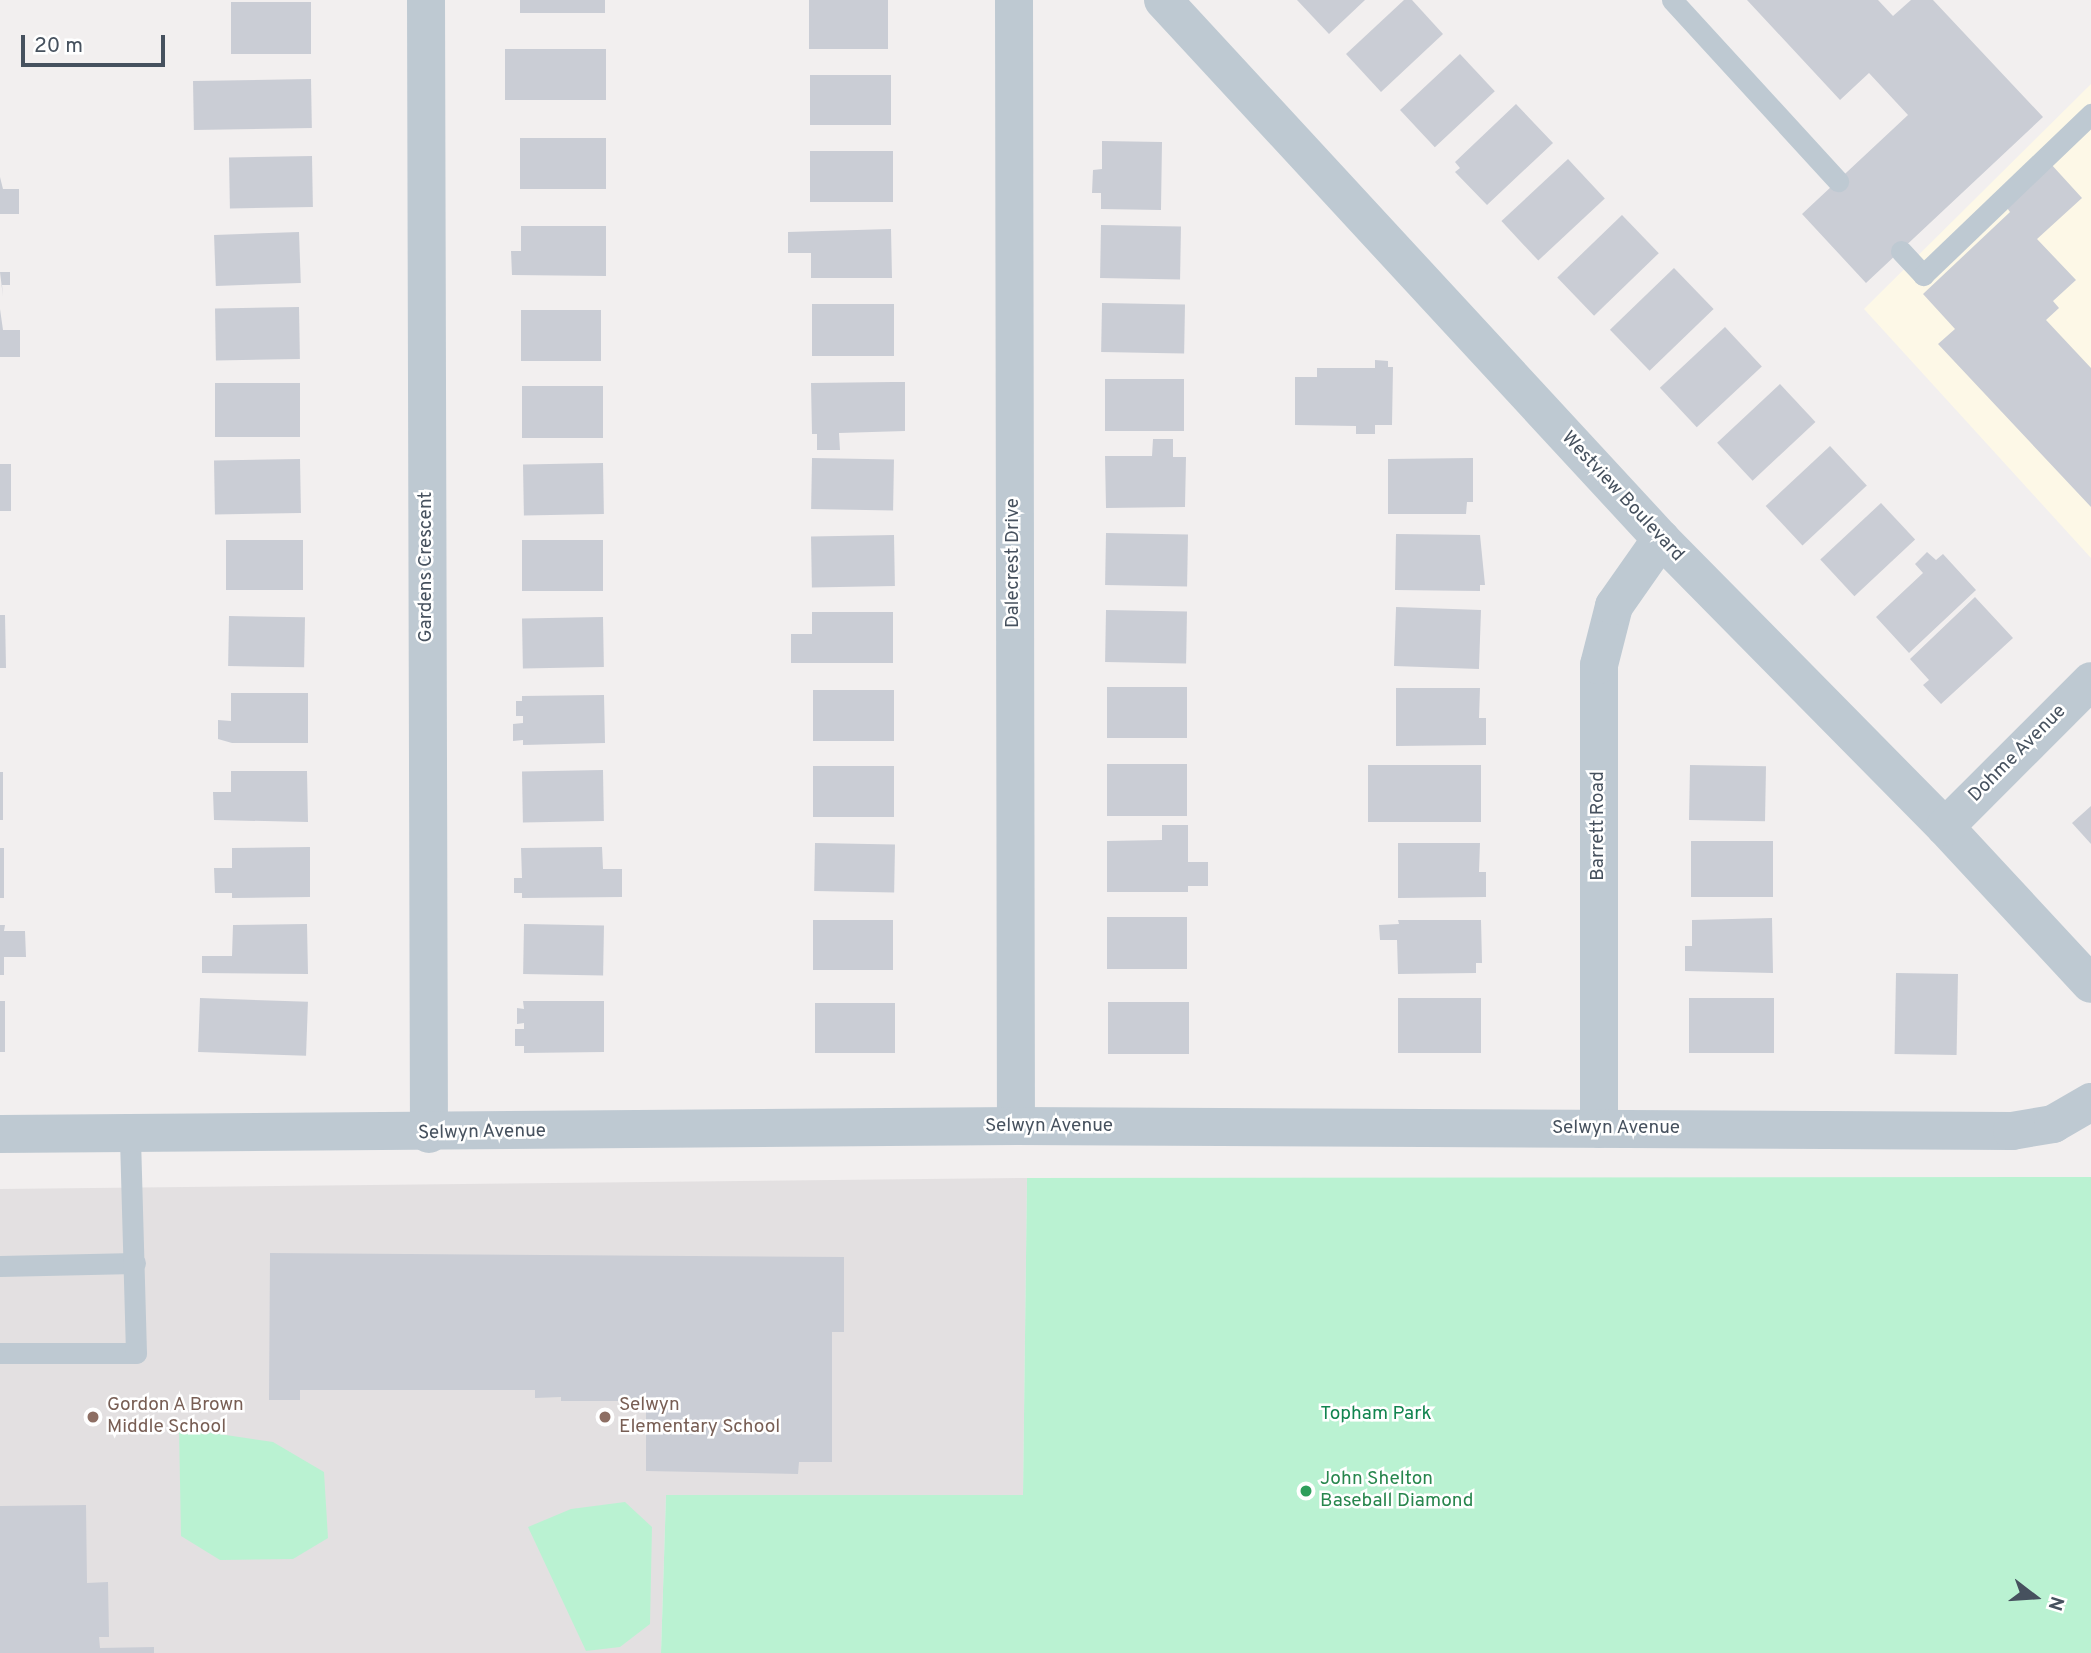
<!DOCTYPE html>
<style>
body{margin:0}
#map{position:relative;width:2091px;height:1653px;overflow:hidden;background:#f2efef;font-family:Overpass,sans-serif}
div>[style]{position:absolute}
.commercial>*{inset:0;background:#fdf8e7}
.education>*{inset:0;background:#e3e0e1}
.green>*{inset:0;background:#baf2d2}
.building>*{inset:0;background:#cacdd5;transform-origin:0 0}
.lane>*{height:21px;margin:-10.5px;padding:0 10.5px;transform-origin:10.5px;border-radius:10.5px;background:#bec9d2}
.street>*{height:38px;margin:-19px;padding:0 19px;transform-origin:19px;border-radius:19px;background:#bec9d2}
.dots>*{width:19px;height:19px;translate:-50% -50%;box-sizing:border-box;border:4px solid #fff;border-radius:50%}
span{translate:-50% -50%;white-space:nowrap;text-align:center;line-height:1.15;-webkit-text-stroke:5px #fff;paint-order:stroke}
.street-label{font-size:19px;color:#46515e}
.education-label{font-size:19px;color:#785e54}
.left{translate:0 -50%;text-align:left}
.park-label{font-size:19px;color:#11844f}
.leisure-label{font-size:19px;color:#27864d}
.north{position:absolute;left:2000px;top:1562px;width:70px;height:70px;-webkit-text-stroke:5px #fff;paint-order:stroke;rotate:107deg;font-size:19px;font-weight:700;line-height:28px;text-align:center;color:#46515e}
.north::after{content:'';display:block;margin:auto;width:24px;height:32px;background:#46515e;clip-path:polygon(50% 0,100% 100%,50% 72%,0 100%)}
.scale{position:absolute;left:21px;top:35px;width:144px;height:32px;box-sizing:border-box;border:4px solid #46515e;border-top:0;padding-left:9px;font-size:21px;line-height:24px;white-space:nowrap;color:#46515e;-webkit-text-stroke:5px #fff;paint-order:stroke}
</style>
<div id="map">
<div class="commercial">
<div style="clip-path:polygon(2091px 84px,2091px 558px,1864px 309px)"></div>
</div>
<div class="education">
<div style="clip-path:polygon(1027px 1178px,1023px 1496px,666px 1495px,661px 1653px,0 1653px,0 1189px)"></div>
</div>
<div class="green">
<div style="clip-path:polygon(2091px 1177px,2091px 1653px,661px 1653px,666px 1495px,1023px 1495px,1027px 1178px)"></div>
<div style="clip-path:polygon(179px 1428px,273px 1442px,324px 1472px,328px 1538px,293px 1559px,220px 1560px,181px 1536px)"></div>
<div style="clip-path:polygon(625px 1502px,652px 1527px,650px 1624px,620px 1647px,586px 1651px,528px 1527px,571px 1509px)"></div>
</div>
<div class="building">
<div style="left:520px;top:0;width:85px;height:13px"></div>
<div style="left:809px;top:0;width:79px;height:49px"></div>
<div style="clip-path:polygon(1297px 0,1365px 0,1329px 34px)"></div>
<div style="clip-path:polygon(1404px 0,1412px 0,1443px 34px,1381px 92px,1346px 54px)"></div>
<div style="clip-path:polygon(1747px 0,1878px 0,1893px 16px,1911px 0,1933px 0,2043px 117px,1866px 283px,1802px 214px,1908px 115px,1869px 73px,1840px 100px)"></div>
<div style="left:231px;top:2px;width:80px;height:52px"></div>
<div style="left:606px;top:49px;width:51px;height:101px;rotate:90deg"></div>
<div style="left:1460px;top:54px;width:51px;height:82px;rotate:47deg"></div>
<div style="left:810px;top:75px;width:81px;height:50px"></div>
<div style="left:311px;top:79px;width:49px;height:118px;rotate:89deg"></div>
<div style="clip-path:polygon(1516px 104px,1553px 143px,1487px 205px,1455px 172px,1460px 168px,1455px 162px)"></div>
<div style="left:520px;top:138px;width:86px;height:51px"></div>
<div style="clip-path:polygon(1102px 141px,1162px 142px,1161px 210px,1101px 209px,1101px 193px,1092px 193px,1093px 170px,1102px 169px)"></div>
<div style="left:810px;top:151px;width:83px;height:51px"></div>
<div style="left:312px;top:156px;width:51px;height:83px;rotate:89deg"></div>
<div style="left:1568px;top:159px;width:54px;height:91px;rotate:47deg"></div>
<div style="clip-path:polygon(2050px 163px,2082px 198px,2037px 239px,2076px 280px,2053px 301px,2059px 308px,2046px 320px,2091px 368px,2091px 507px,1938px 344px,1955px 329px,1923px 294px,2010px 212px,2005px 205px)"></div>
<div style="clip-path:polygon(0 177px,3px 189px,19px 189px,19px 214px,0 214px)"></div>
<div style="left:1622px;top:215px;width:53px;height:90px;rotate:46deg"></div>
<div style="left:1101px;top:225px;width:80px;height:53px;rotate:1deg"></div>
<div style="clip-path:polygon(521px 226px,606px 226px,606px 276px,512px 275px,511px 251px,521px 251px)"></div>
<div style="clip-path:polygon(891px 229px,892px 278px,811px 278px,811px 253px,788px 253px,788px 232px)"></div>
<div style="left:299px;top:232px;width:51px;height:85px;rotate:88deg"></div>
<div style="left:1674px;top:268px;width:57px;height:89px;rotate:46deg"></div>
<div style="clip-path:polygon(0 272px,10px 272px,10px 285px,2px 285px,3px 297px)"></div>
<div style="left:1102px;top:303px;width:83px;height:49px;rotate:1deg"></div>
<div style="left:894px;top:304px;width:52px;height:82px;rotate:90deg"></div>
<div style="left:299px;top:307px;width:52px;height:84px;rotate:89deg"></div>
<div style="clip-path:polygon(0 309px,3px 330px,20px 330px,20px 357px,0 357px)"></div>
<div style="left:521px;top:310px;width:80px;height:51px"></div>
<div style="left:1725px;top:327px;width:54px;height:89px;rotate:47deg"></div>
<div style="clip-path:polygon(1375px 360px,1388px 361px,1388px 367px,1393px 367px,1392px 425px,1375px 425px,1375px 434px,1356px 434px,1356px 426px,1295px 425px,1295px 377px,1317px 377px,1317px 368px,1375px 368px)"></div>
<div style="left:1105px;top:379px;width:79px;height:52px"></div>
<div style="clip-path:polygon(893px 382px,905px 382px,905px 431px,839px 433px,840px 450px,817px 450px,817px 434px,812px 434px,811px 383px)"></div>
<div style="left:300px;top:383px;width:54px;height:85px;rotate:90deg"></div>
<div style="left:1780px;top:384px;width:52px;height:86px;rotate:47deg"></div>
<div style="left:522px;top:386px;width:81px;height:52px"></div>
<div style="clip-path:polygon(1153px 439px,1173px 439px,1173px 457px,1186px 457px,1185px 507px,1106px 508px,1105px 456px,1152px 456px)"></div>
<div style="left:1830px;top:446px;width:54px;height:88px;rotate:47deg"></div>
<div style="left:812px;top:458px;width:82px;height:51px;rotate:1deg"></div>
<div style="clip-path:polygon(1473px 458px,1473px 502px,1467px 502px,1466px 514px,1388px 514px,1388px 459px)"></div>
<div style="left:300px;top:459px;width:54px;height:86px;rotate:89deg"></div>
<div style="left:603px;top:463px;width:51px;height:80px;rotate:89deg"></div>
<div style="left:0;top:464px;width:11px;height:47px"></div>
<div style="left:1881px;top:503px;width:50px;height:83px;rotate:47deg"></div>
<div style="left:1106px;top:533px;width:82px;height:52px;rotate:1deg"></div>
<div style="clip-path:polygon(1396px 534px,1480px 535px,1485px 585px,1480px 585px,1480px 591px,1395px 590px)"></div>
<div style="left:894px;top:535px;width:51px;height:83px;rotate:89deg"></div>
<div style="left:226px;top:540px;width:77px;height:50px"></div>
<div style="left:522px;top:540px;width:81px;height:51px"></div>
<div style="clip-path:polygon(1927px 552px,1936px 560px,1943px 554px,1976px 590px,1909px 653px,1876px 617px,1923px 573px,1915px 564px)"></div>
<div style="clip-path:polygon(1975px 597px,2013px 638px,1941px 704px,1923px 685px,1929px 680px,1910px 659px)"></div>
<div style="left:1106px;top:610px;width:81px;height:52px;rotate:1deg"></div>
<div style="left:1481px;top:610px;width:59px;height:85px;rotate:92deg"></div>
<div style="clip-path:polygon(812px 612px,893px 612px,893px 663px,791px 663px,791px 634px,812px 634px)"></div>
<div style="clip-path:polygon(0 615px,5px 615px,6px 668px,0 668px)"></div>
<div style="left:229px;top:616px;width:76px;height:50px;rotate:1deg"></div>
<div style="left:603px;top:617px;width:50px;height:81px;rotate:89deg"></div>
<div style="left:1107px;top:687px;width:80px;height:51px"></div>
<div style="clip-path:polygon(1396px 688px,1480px 688px,1479px 718px,1486px 718px,1486px 745px,1396px 746px)"></div>
<div style="left:813px;top:690px;width:81px;height:51px"></div>
<div style="clip-path:polygon(231px 693px,308px 693px,308px 743px,232px 743px,218px 739px,218px 720px,231px 721px)"></div>
<div style="clip-path:polygon(604px 695px,605px 743px,523px 745px,523px 740px,513px 741px,513px 724px,523px 723px,523px 716px,516px 716px,516px 701px,522px 701px,522px 696px)"></div>
<div style="left:1107px;top:764px;width:80px;height:52px"></div>
<div style="left:1481px;top:765px;width:57px;height:113px;rotate:90deg"></div>
<div style="left:1690px;top:765px;width:76px;height:55px;rotate:1deg"></div>
<div style="left:894px;top:766px;width:51px;height:81px;rotate:90deg"></div>
<div style="left:603px;top:770px;width:51px;height:81px;rotate:89deg"></div>
<div style="clip-path:polygon(231px 771px,307px 771px,308px 822px,214px 820px,213px 792px,231px 792px)"></div>
<div style="left:0;top:772px;width:3px;height:48px"></div>
<div style="clip-path:polygon(2091px 806px,2091px 844px,2072px 823px)"></div>
<div style="clip-path:polygon(1162px 825px,1188px 825px,1188px 862px,1208px 862px,1208px 886px,1188px 886px,1188px 892px,1107px 892px,1107px 841px,1162px 840px)"></div>
<div style="left:1773px;top:841px;width:56px;height:82px;rotate:90deg"></div>
<div style="left:815px;top:843px;width:80px;height:48px;rotate:1deg"></div>
<div style="clip-path:polygon(1398px 843px,1480px 843px,1479px 872px,1486px 872px,1486px 897px,1398px 898px)"></div>
<div style="clip-path:polygon(310px 847px,310px 897px,232px 898px,232px 893px,215px 893px,214px 868px,232px 868px,232px 848px)"></div>
<div style="clip-path:polygon(602px 847px,603px 869px,622px 869px,622px 897px,522px 898px,522px 893px,514px 893px,514px 878px,522px 878px,521px 848px)"></div>
<div style="left:0;top:848px;width:4px;height:50px"></div>
<div style="left:1187px;top:917px;width:52px;height:80px;rotate:90deg"></div>
<div style="clip-path:polygon(1772px 918px,1773px 973px,1685px 971px,1685px 946px,1692px 946px,1692px 920px)"></div>
<div style="left:813px;top:920px;width:80px;height:50px"></div>
<div style="clip-path:polygon(1398px 920px,1481px 920px,1482px 963px,1476px 963px,1476px 973px,1398px 974px,1397px 940px,1380px 940px,1379px 925px,1399px 924px)"></div>
<div style="clip-path:polygon(307px 924px,308px 974px,202px 973px,202px 956px,232px 956px,233px 925px)"></div>
<div style="left:524px;top:924px;width:80px;height:50px;rotate:1deg"></div>
<div style="clip-path:polygon(0 925px,5px 925px,4px 931px,25px 931px,26px 957px,4px 957px,4px 975px,0 975px)"></div>
<div style="left:1896px;top:973px;width:62px;height:81px;rotate:1deg"></div>
<div style="left:200px;top:998px;width:108px;height:54px;rotate:2deg"></div>
<div style="left:1398px;top:998px;width:83px;height:55px"></div>
<div style="left:1689px;top:998px;width:85px;height:55px"></div>
<div style="left:0;top:1001px;width:5px;height:51px"></div>
<div style="clip-path:polygon(523px 1001px,604px 1001px,604px 1052px,524px 1053px,524px 1046px,515px 1046px,515px 1029px,524px 1029px,524px 1023px,517px 1024px,517px 1008px,524px 1009px)"></div>
<div style="left:1108px;top:1002px;width:81px;height:52px"></div>
<div style="left:815px;top:1003px;width:80px;height:50px"></div>
<div style="clip-path:polygon(270px 1253px,844px 1257px,844px 1332px,832px 1332px,832px 1462px,799px 1462px,798px 1474px,646px 1471px,646px 1401px,561px 1401px,561px 1397px,535px 1398px,535px 1390px,300px 1390px,300px 1400px,269px 1400px)"></div>
<div style="clip-path:polygon(86px 1505px,87px 1583px,108px 1582px,109px 1637px,99px 1637px,100px 1648px,154px 1647px,154px 1653px,0 1653px,0 1506px)"></div>
</div>
<div class="lane">
<div style="left:1672px;top:0;width:246px;rotate:47.5deg"></div>
<div style="left:1901px;top:251px;width:33px;rotate:47deg"></div>
<div style="left:1923px;top:275px;width:233px;rotate:-43.8deg"></div>
<div style="left:0;top:1266px;width:135px;rotate:-1.3deg"></div>
<div style="left:0;top:1353px;width:136px"></div>
<div style="left:136px;top:1353px;width:219px;rotate:-91.6deg"></div>
</div>
<div class="street">
<div style="left:426px;top:0;width:1134px;rotate:89.85deg"></div>
<div style="left:1014px;top:0;width:1126px;rotate:89.9deg"></div>
<div style="left:1163px;top:0;width:734px;rotate:47.26deg"></div>
<div style="left:1661px;top:539px;width:404px;rotate:45.4deg"></div>
<div style="left:1945px;top:827px;width:214px;rotate:47.1deg"></div>
<div style="left:1945px;top:827px;width:206px;rotate:-45deg"></div>
<div style="left:1599px;top:1129px;width:464px;rotate:-90deg"></div>
<div style="left:1599px;top:665px;width:61px;rotate:-75.7deg"></div>
<div style="left:1614px;top:606px;width:82px;rotate:-55deg"></div>
<div style="left:0;top:1134px;width:1016px;rotate:-0.45deg"></div>
<div style="left:1016px;top:1126px;width:996px;rotate:0.29deg"></div>
<div style="left:2012px;top:1131px;width:42px;rotate:-9.7deg"></div>
<div style="left:2053px;top:1124px;width:44px;rotate:-30.1deg"></div>
</div>
<div class="dots">
<div style="left:93px;top:1417px;background:#8d6e63"></div>
<div style="left:605px;top:1417px;background:#8d6e63"></div>
<div style="left:1306px;top:1491px;background:#2e9e5b"></div>
</div>
<div class="street-label">
<span style="left:1622px;top:497px;rotate:47deg">Westview Boulevard</span>
<span style="left:1014px;top:563px;rotate:-90deg">Dalecrest Drive</span>
<span style="left:427px;top:567px;rotate:-90deg">Gardens Crescent</span>
<span style="left:2018px;top:754px;rotate:-45deg">Dohme Avenue</span>
<span style="left:1599px;top:826px;rotate:-90deg">Barrett Road</span>
<span style="left:1049px;top:1127px">Selwyn Avenue</span>
<span style="left:1616px;top:1129px">Selwyn Avenue</span>
<span style="left:482px;top:1133px;rotate:-1deg">Selwyn Avenue</span>
</div>
<div class="education-label">
<span class="left" style="left:107px;top:1417px">Gordon A Brown<br>Middle School</span>
<span class="left" style="left:619px;top:1417px">Selwyn<br>Elementary School</span>
</div>
<div class="park-label">
<span style="left:1376px;top:1415px">Topham Park</span>
</div>
<div class="leisure-label">
<span class="left" style="left:1320px;top:1491px">John Shelton<br>Baseball Diamond</span>
</div>
<div class="north">N</div>
<div class="scale">20 m</div>
</div>
